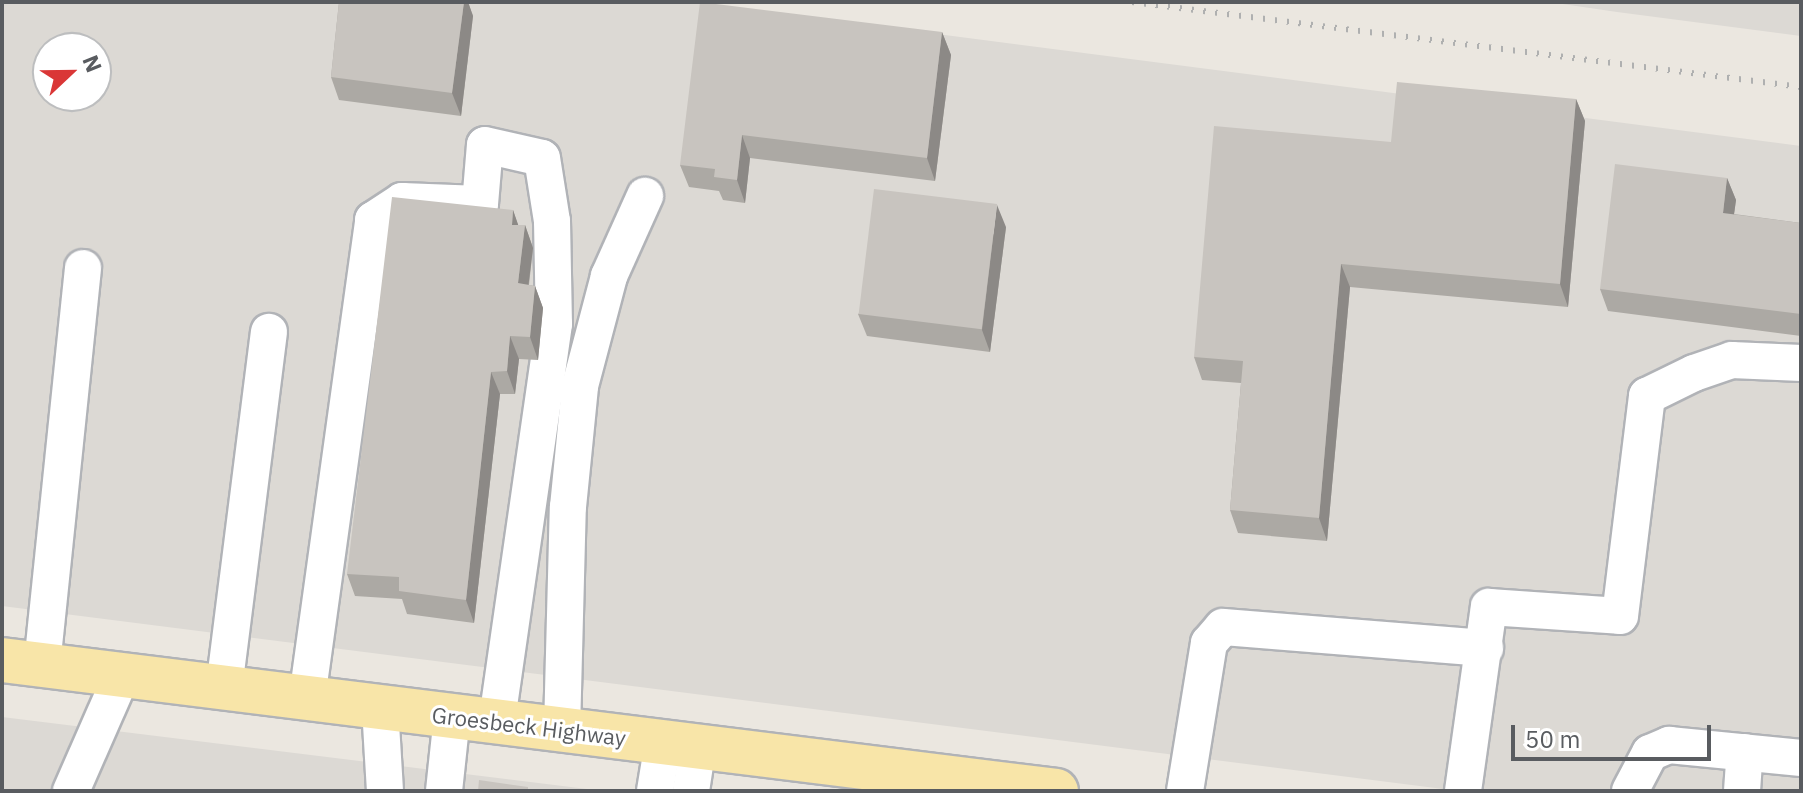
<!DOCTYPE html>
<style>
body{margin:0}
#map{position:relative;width:1803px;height:793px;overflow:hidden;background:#ebe7e0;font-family:"IBM Plex Sans",sans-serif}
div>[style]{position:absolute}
.industrial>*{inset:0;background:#dcd9d4}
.roads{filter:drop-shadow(2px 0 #b1b3b7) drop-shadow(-2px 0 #b1b3b7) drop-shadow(0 2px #b1b3b7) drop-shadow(0 -2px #b1b3b7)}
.minor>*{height:36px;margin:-18px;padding:0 18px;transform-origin:18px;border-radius:18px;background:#fff}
.major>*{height:44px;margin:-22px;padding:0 22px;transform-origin:22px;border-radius:22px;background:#f8e5a8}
.rail>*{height:6px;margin-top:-3px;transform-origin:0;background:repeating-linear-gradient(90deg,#afb0b0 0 2px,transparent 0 12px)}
.wall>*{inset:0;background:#aca9a4}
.shaded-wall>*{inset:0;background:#8c8986}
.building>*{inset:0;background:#c8c4bf;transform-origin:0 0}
span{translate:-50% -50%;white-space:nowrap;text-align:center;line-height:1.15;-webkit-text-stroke:6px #fff;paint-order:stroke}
.street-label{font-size:22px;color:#595c60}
.frame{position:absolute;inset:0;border:4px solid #595c60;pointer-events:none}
.north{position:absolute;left:32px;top:32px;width:80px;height:80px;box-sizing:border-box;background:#fff;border:2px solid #bdbebf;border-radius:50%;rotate:68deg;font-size:22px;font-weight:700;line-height:32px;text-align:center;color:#595c60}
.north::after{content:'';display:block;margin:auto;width:28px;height:36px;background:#da3737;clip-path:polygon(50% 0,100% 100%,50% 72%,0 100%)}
.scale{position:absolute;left:1511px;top:725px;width:200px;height:36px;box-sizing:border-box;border:4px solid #595c60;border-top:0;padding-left:10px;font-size:24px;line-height:28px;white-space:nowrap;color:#595c60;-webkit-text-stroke:6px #fff;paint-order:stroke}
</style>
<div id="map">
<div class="industrial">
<div style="clip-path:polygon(evenodd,2px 2px,691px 2px,1801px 146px,1801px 791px,1459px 791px,2px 606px,2px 2px,48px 48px,96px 48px,96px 96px,48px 96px,48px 48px)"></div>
<div style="clip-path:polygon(1549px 2px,1801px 2px,1801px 36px,1617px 12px)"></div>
<div style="clip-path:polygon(2px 717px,603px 791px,2px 791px)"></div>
</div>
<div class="roads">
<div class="minor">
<div style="left:42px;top:665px;width:399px;rotate:-84.1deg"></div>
<div style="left:224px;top:688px;width:359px;rotate:-82.8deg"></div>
<div style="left:307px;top:698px;width:483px;rotate:-82.1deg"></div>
<div style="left:373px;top:220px;width:35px;rotate:-33deg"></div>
<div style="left:402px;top:201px;width:78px;rotate:2.2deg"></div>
<div style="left:480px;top:204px;width:59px;rotate:-85.2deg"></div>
<div style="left:485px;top:145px;width:58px;rotate:12.8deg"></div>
<div style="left:542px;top:158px;width:64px;rotate:81deg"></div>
<div style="left:552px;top:221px;width:103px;rotate:88.9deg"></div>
<div style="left:554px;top:324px;width:402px;rotate:98.2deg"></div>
<div style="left:380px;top:707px;width:84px;rotate:86.6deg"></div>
<div style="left:562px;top:730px;width:223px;rotate:-88.5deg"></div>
<div style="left:568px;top:507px;width:122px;rotate:-84.3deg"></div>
<div style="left:580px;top:386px;width:114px;rotate:-75.2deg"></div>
<div style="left:609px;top:276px;width:88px;rotate:-65.8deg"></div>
<div style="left:71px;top:791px;width:127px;rotate:-66.3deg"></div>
<div style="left:444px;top:791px;width:75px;rotate:-83.9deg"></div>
<div style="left:655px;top:791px;width:50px;rotate:-80.7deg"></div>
<div style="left:691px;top:791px;width:46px;rotate:-81.2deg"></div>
<div style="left:1185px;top:791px;width:150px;rotate:-80.8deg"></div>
<div style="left:1209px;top:643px;width:21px;rotate:-49deg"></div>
<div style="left:1223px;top:627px;width:263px;rotate:4.6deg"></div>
<div style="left:1463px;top:791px;width:186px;rotate:-82deg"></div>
<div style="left:1489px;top:607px;width:131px;rotate:3.9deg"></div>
<div style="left:1620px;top:616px;width:222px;rotate:-83deg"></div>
<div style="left:1647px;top:396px;width:52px;rotate:-26.1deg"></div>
<div style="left:1694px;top:373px;width:40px;rotate:-18.9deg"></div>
<div style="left:1732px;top:360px;width:69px;rotate:2.5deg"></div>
<div style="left:1630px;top:791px;width:43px;rotate:-62.2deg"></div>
<div style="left:1650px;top:753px;width:21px;rotate:-23deg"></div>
<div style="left:1669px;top:745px;width:133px;rotate:5.6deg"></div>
<div style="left:1742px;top:791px;width:39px;rotate:-86deg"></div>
</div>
<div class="major">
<div style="left:2px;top:660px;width:1062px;rotate:7.08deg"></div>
</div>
</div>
<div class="rail">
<div style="left:1132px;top:2px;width:674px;rotate:7.24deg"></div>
</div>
<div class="wall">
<div style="clip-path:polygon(339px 2px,468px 2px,473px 16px,461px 116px,339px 100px,331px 77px)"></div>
<div style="clip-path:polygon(942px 32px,951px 55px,935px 181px,750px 158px,745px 203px,723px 200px,719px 191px,689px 187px,680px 165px)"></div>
<div style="clip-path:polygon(1576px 99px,1585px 121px,1568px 307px,1350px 287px,1327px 541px,1238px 533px,1230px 510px,1241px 383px,1202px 380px,1194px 357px,1391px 142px)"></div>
<div style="clip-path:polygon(1727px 178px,1736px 200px,1734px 214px,1801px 223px,1801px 336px,1608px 311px,1600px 289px)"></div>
<div style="clip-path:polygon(513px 210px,518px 225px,525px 225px,533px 248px,529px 285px,535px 286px,543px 308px,538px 360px,519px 359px,515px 394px,500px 394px,474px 623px,407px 614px,402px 599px,355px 596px,347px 574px)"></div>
<div style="clip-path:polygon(1006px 227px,990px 352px,867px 336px,858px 314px)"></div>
</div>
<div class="shaded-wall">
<div style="clip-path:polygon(464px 2px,468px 2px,473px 16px,461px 116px,452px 93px)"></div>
<div style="clip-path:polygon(942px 32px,951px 55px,935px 181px,927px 158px)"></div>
<div style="clip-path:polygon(1576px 99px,1585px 121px,1568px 307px,1560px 284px)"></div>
<div style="clip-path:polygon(742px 135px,750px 158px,745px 203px,737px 180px)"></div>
<div style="clip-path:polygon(1727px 178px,1736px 200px,1731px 236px,1723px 213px)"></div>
<div style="clip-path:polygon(997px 205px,1006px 227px,990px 352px,982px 330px)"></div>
<div style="clip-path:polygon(513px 210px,521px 233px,512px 225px)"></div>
<div style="clip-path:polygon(525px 225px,533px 248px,526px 305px,518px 283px)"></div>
<div style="clip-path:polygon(1341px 264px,1350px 287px,1327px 541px,1319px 518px)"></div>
<div style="clip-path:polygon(535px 286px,543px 308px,538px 360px,530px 337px)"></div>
<div style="clip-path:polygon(510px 336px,519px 359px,515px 394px,507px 371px)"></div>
<div style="clip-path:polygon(491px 372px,500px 394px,474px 623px,466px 600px)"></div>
</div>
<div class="building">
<div style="clip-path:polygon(339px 2px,464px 2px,452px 93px,331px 77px)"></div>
<div style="clip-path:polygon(700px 2px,942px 32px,927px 158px,742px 135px,737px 180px,714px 177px,715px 169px,680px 165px)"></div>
<div style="clip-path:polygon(1397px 82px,1576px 99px,1560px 284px,1341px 264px,1319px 518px,1230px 510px,1243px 361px,1194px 357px,1214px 126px,1391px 142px)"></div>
<div style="clip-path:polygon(1615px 164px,1727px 178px,1723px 213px,1801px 223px,1801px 314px,1600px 289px)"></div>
<div style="left:874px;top:189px;width:124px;height:126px;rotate:7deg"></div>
<div style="clip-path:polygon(392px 197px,513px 210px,512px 225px,525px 225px,518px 283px,535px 286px,530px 337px,510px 336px,507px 371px,491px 372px,466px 600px,399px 591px,399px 577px,347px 574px)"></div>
<div style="clip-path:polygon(479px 780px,528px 787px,528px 791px,478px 791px)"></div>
</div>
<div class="street-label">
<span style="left:529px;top:726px;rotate:7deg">Groesbeck Highway</span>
</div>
<div class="frame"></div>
<div class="north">N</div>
<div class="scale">50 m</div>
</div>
